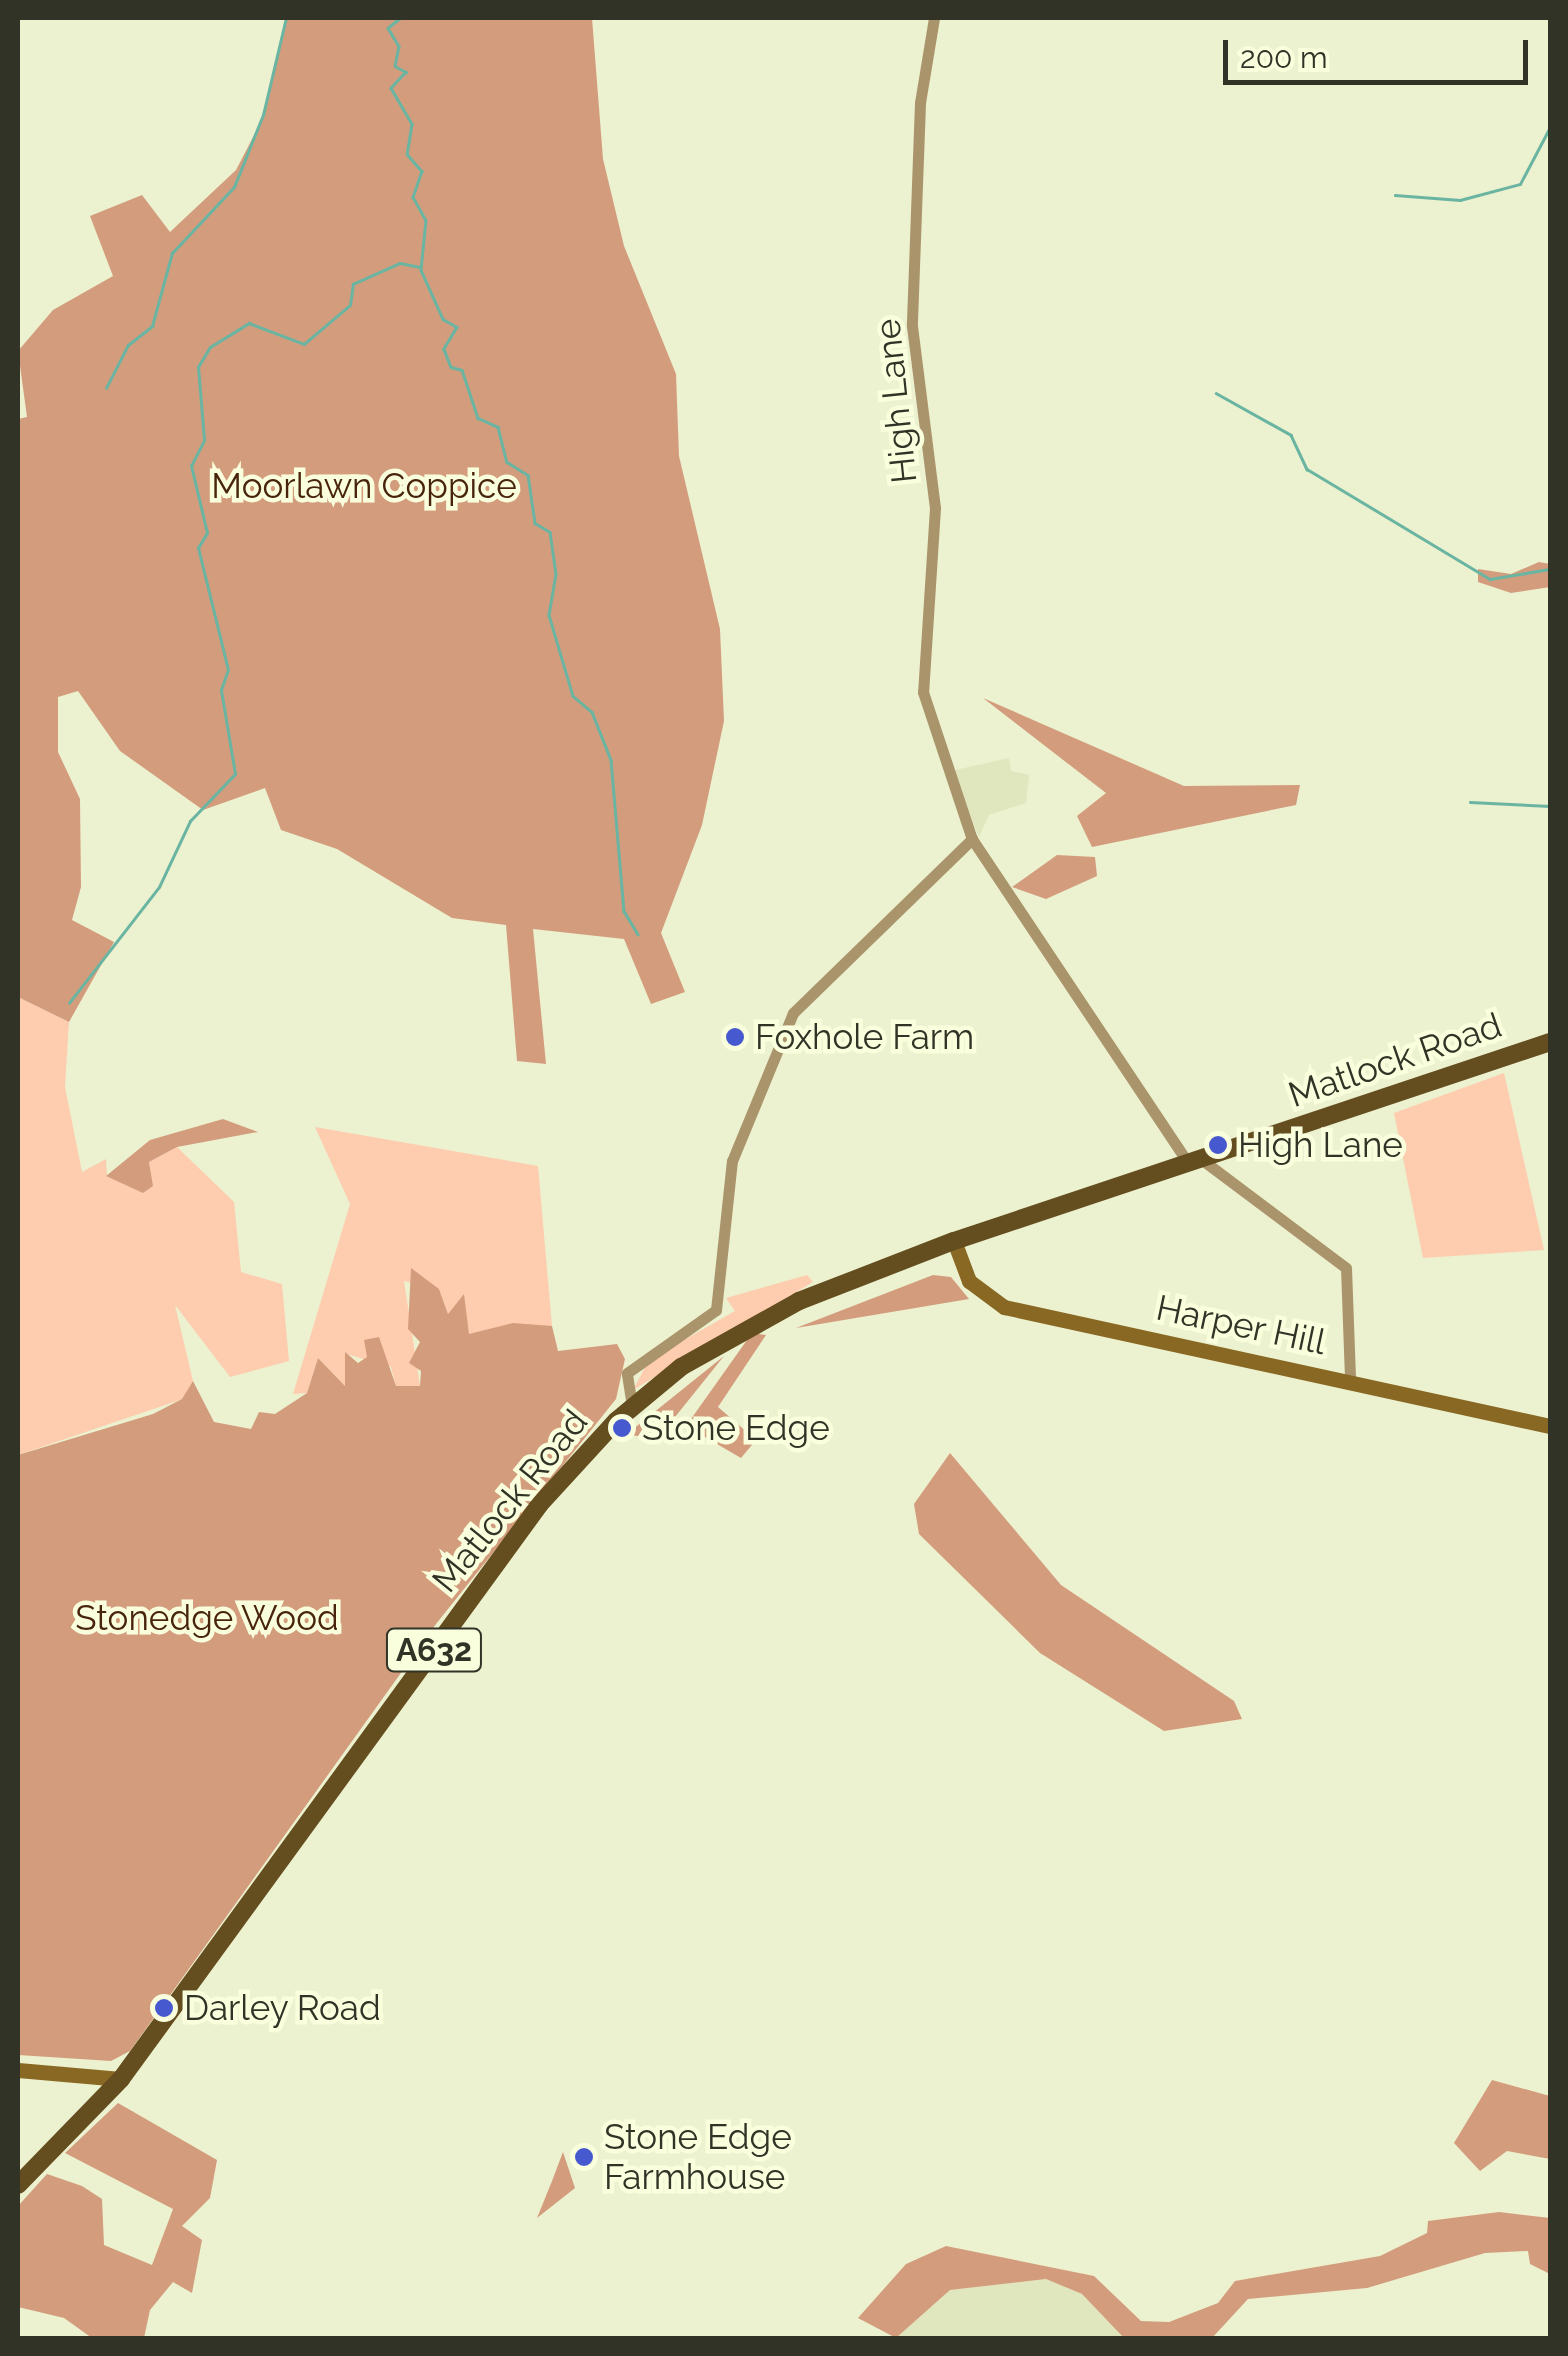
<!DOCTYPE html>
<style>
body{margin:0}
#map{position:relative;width:1568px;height:2356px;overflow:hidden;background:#ecf1cf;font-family:Raleway,sans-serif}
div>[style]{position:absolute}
.built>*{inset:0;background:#e0e6bd}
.green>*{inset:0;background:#feccaf}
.forest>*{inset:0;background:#d39d7d}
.stream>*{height:2.5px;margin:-1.25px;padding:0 1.25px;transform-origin:1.25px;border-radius:1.25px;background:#6ab4a2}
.street>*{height:11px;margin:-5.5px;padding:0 5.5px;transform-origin:5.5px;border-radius:5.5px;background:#aa946b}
.secondary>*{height:15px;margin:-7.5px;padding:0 7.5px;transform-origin:7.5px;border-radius:7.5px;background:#896823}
.primary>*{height:18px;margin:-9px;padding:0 9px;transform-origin:9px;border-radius:9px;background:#644d1e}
.dots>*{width:28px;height:28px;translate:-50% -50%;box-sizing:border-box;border:5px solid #f9fedc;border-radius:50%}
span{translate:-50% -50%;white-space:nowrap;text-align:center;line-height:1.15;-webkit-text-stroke:9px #f9fedc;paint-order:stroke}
.shield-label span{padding:2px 8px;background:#f9fedc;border:2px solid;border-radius:8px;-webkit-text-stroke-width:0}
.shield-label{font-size:32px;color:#313326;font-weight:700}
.street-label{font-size:35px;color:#313326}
.park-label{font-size:35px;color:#49240c}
.poi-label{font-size:35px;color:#313326}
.left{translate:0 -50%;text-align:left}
.frame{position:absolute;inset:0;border:20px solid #313326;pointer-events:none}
.scale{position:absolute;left:1223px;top:40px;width:305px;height:45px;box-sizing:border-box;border:5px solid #313326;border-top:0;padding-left:12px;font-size:30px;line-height:35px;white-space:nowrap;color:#313326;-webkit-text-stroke:8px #f9fedc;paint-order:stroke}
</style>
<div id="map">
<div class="built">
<div style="clip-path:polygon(1009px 758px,1011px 771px,1029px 775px,1026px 803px,989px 815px,979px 837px,951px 771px)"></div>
<div style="clip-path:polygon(1046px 2279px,1082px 2294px,1124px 2338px,896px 2338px,950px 2290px)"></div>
</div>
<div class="green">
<div style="clip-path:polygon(18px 997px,69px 1022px,65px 1087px,82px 1172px,106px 1159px,107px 1175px,143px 1193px,152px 1186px,149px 1162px,177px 1147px,234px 1202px,241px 1272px,282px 1284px,289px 1361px,230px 1377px,175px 1305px,193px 1381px,183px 1399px,18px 1455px)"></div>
<div style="clip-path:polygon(1504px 1073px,1544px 1250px,1423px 1258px,1394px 1113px)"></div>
<div style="clip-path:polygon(315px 1127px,538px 1166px,552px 1326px,469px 1334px,463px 1296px,448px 1314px,439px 1289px,404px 1281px,420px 1386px,396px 1387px,391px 1367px,346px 1354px,345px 1386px,318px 1358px,307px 1393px,293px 1394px,350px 1204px)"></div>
<div style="clip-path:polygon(807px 1275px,813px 1282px,633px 1390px,649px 1360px,735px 1311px,726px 1298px)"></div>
</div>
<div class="forest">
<div style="clip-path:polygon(287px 18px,592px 18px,603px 159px,624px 246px,676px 374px,679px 456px,720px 629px,724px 721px,702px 825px,661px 933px,685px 992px,651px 1004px,624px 939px,533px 929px,546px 1064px,517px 1061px,506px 925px,452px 918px,337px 849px,281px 830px,265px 788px,203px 810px,120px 751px,78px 691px,58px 697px,58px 752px,80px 799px,81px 887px,72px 920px,114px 942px,69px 1022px,18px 997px,18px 419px,27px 417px,18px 351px,53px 310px,113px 276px,90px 216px,142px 195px,170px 232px,236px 170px,264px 116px)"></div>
<div style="clip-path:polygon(1539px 562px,1550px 564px,1550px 587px,1511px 593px,1478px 582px,1478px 569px,1511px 574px)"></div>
<div style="clip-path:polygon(983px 698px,1184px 786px,1300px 785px,1296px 805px,1092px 847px,1077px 816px,1106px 793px)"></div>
<div style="clip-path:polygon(1057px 855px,1095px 857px,1097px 876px,1046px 899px,1012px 887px)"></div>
<div style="clip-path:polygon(223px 1119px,258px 1132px,177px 1147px,149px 1162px,153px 1186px,143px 1193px,106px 1176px,150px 1140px)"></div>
<div style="clip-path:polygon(411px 1268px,439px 1289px,448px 1314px,464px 1294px,469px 1334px,513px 1323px,552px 1326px,558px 1351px,617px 1344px,625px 1359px,616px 1399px,436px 1624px,130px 2051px,111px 2061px,18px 2055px,18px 1455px,153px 1414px,182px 1399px,193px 1381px,214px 1422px,251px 1429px,259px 1412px,275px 1414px,307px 1393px,318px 1358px,345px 1386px,345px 1352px,358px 1363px,367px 1357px,364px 1340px,379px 1337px,396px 1386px,420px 1386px,421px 1371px,409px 1363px,420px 1342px,408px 1329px)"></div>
<div style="clip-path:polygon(933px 1275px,951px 1277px,969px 1299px,796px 1328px)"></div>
<div style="clip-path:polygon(752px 1333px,766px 1335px,718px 1407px,756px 1440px,741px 1458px,686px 1426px)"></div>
<div style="clip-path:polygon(724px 1356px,671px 1422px,667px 1442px,627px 1434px)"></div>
<div style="clip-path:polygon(950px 1453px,1061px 1585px,1234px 1701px,1242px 1719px,1164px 1731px,1040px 1653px,919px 1534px,914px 1504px)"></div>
<div style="clip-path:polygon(1492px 2080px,1550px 2096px,1550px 2159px,1507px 2151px,1480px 2171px,1454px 2143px)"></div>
<div style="clip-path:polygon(118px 2103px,217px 2160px,210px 2198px,182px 2226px,202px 2240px,192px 2293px,173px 2282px,150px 2310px,144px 2338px,92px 2338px,64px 2318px,18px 2307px,18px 2206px,47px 2174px,82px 2186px,102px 2199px,104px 2245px,152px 2265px,173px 2209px,65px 2153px)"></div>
<div style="clip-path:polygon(563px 2152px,575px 2188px,537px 2218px,552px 2181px)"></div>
<div style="clip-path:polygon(1499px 2212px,1550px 2218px,1550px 2274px,1530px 2264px,1528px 2251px,1485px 2253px,1367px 2288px,1248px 2299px,1212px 2338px,1124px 2338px,1082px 2294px,1046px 2279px,950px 2290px,896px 2338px,858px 2318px,906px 2264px,946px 2246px,1094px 2276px,1141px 2321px,1169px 2322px,1218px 2303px,1235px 2281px,1380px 2256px,1427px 2233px,1428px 2221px)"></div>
</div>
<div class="stream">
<div style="left:401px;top:18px;width:16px;rotate:142deg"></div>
<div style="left:388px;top:28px;width:21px;rotate:59deg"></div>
<div style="left:399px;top:46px;width:20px;rotate:101deg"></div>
<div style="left:395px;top:66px;width:13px;rotate:29deg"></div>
<div style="left:406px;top:72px;width:22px;rotate:133deg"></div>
<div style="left:391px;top:88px;width:42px;rotate:59.7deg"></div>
<div style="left:412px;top:124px;width:30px;rotate:99deg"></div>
<div style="left:407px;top:154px;width:23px;rotate:49deg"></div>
<div style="left:422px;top:171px;width:28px;rotate:109deg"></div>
<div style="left:413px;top:197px;width:26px;rotate:61deg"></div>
<div style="left:426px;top:220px;width:50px;rotate:95.7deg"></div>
<div style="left:421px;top:270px;width:54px;rotate:65.8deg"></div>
<div style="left:443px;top:319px;width:16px;rotate:30deg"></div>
<div style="left:457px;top:327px;width:26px;rotate:121deg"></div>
<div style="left:444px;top:349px;width:19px;rotate:69deg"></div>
<div style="left:451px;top:367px;width:11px;rotate:15deg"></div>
<div style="left:462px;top:370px;width:51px;rotate:71.6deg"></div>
<div style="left:478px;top:418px;width:22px;rotate:24deg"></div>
<div style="left:498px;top:427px;width:36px;rotate:76deg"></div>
<div style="left:507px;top:462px;width:25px;rotate:32deg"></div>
<div style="left:528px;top:475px;width:49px;rotate:81.7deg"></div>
<div style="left:535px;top:523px;width:17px;rotate:31deg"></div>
<div style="left:550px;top:532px;width:42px;rotate:81.9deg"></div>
<div style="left:556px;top:574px;width:42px;rotate:99.7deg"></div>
<div style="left:549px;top:615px;width:84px;rotate:73.5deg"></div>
<div style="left:573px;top:696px;width:25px;rotate:40deg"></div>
<div style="left:592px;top:712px;width:52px;rotate:68.4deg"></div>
<div style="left:611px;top:760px;width:152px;rotate:85.1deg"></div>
<div style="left:624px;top:911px;width:27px;rotate:59deg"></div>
<div style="left:1395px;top:195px;width:65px;rotate:4.4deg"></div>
<div style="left:1460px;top:200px;width:62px;rotate:-14.9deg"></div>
<div style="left:1520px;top:184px;width:64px;rotate:-62.2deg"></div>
<div style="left:106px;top:388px;width:48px;rotate:-62.9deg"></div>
<div style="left:128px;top:345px;width:31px;rotate:-38deg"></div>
<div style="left:152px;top:326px;width:76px;rotate:-74.7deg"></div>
<div style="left:172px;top:253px;width:91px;rotate:-46.8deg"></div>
<div style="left:234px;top:187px;width:78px;rotate:-68.1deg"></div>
<div style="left:263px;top:115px;width:100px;rotate:-76.7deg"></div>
<div style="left:1216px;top:393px;width:86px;rotate:29.2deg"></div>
<div style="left:1291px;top:435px;width:38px;rotate:65deg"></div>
<div style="left:1307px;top:469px;width:214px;rotate:31deg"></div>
<div style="left:1490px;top:579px;width:61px;rotate:-9.5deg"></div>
<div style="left:1470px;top:802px;width:80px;rotate:2.9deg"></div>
<div style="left:69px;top:1003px;width:147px;rotate:-52.2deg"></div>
<div style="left:159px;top:887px;width:73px;rotate:-64.8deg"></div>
<div style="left:190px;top:821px;width:65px;rotate:-46.2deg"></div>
<div style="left:235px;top:774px;width:85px;rotate:-99.5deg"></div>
<div style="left:221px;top:690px;width:21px;rotate:-71deg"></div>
<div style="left:228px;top:670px;width:126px;rotate:-103.8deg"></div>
<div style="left:198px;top:548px;width:17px;rotate:-59deg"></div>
<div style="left:207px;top:533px;width:69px;rotate:-103.4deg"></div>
<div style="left:191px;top:466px;width:29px;rotate:-63deg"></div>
<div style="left:204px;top:440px;width:73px;rotate:-94.7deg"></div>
<div style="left:198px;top:367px;width:23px;rotate:-59deg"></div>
<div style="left:210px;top:347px;width:46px;rotate:-31.6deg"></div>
<div style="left:249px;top:323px;width:59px;rotate:20.9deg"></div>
<div style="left:304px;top:344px;width:60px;rotate:-40.3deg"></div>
<div style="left:350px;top:305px;width:21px;rotate:-82deg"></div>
<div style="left:353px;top:284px;width:51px;rotate:-24.1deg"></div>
<div style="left:400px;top:263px;width:20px;rotate:11deg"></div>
</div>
<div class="street">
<div style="left:934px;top:18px;width:86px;rotate:99.4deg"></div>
<div style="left:920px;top:103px;width:223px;rotate:92.1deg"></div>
<div style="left:912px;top:326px;width:183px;rotate:82.8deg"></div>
<div style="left:935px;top:508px;width:184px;rotate:93.7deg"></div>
<div style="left:923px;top:692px;width:155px;rotate:71.6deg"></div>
<div style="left:972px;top:839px;width:389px;rotate:56.3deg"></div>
<div style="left:1201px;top:1159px;width:181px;rotate:36.9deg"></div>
<div style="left:1346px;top:1268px;width:110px;rotate:87.9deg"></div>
<div style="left:632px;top:1406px;width:33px;rotate:-99deg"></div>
<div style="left:627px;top:1373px;width:109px;rotate:-35.3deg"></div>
<div style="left:716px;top:1310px;width:150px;rotate:-83.9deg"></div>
<div style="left:732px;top:1161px;width:160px;rotate:-67.6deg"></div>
<div style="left:793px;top:1013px;width:250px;rotate:-44.2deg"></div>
</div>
<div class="secondary">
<div style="left:954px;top:1241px;width:43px;rotate:69.4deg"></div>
<div style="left:969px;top:1281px;width:44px;rotate:36.6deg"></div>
<div style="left:1004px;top:1307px;width:559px;rotate:12.3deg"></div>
<div style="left:18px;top:2070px;width:103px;rotate:5deg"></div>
</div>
<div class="primary">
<div style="left:18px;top:2185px;width:148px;rotate:-45.8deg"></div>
<div style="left:121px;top:2079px;width:711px;rotate:-53.92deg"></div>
<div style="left:540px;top:1504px;width:113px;rotate:-47.5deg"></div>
<div style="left:616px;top:1421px;width:85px;rotate:-39.7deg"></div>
<div style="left:681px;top:1367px;width:135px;rotate:-29.2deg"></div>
<div style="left:799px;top:1301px;width:166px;rotate:-21.2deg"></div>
<div style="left:954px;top:1241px;width:628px;rotate:-18.46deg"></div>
</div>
<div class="dots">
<div style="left:735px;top:1037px;background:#4759ce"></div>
<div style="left:1218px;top:1145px;background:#4759ce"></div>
<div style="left:622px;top:1428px;background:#4759ce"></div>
<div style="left:164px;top:2008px;background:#4759ce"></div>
<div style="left:584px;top:2157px;background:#4759ce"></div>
</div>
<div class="shield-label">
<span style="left:434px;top:1650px">A632</span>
</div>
<div class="street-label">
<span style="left:896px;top:401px;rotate:-96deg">High Lane</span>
<span style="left:1395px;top:1060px;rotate:-19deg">Matlock Road</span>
<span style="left:1241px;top:1325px;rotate:12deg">Harper Hill</span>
<span style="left:510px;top:1501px;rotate:-51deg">Matlock Road</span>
</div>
<div class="park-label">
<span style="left:364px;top:486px">Moorlawn Coppice</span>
<span style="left:207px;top:1618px">Stonedge Wood</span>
</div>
<div class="poi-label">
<span class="left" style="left:755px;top:1037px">Foxhole Farm</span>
<span class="left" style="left:1238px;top:1145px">High Lane</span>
<span class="left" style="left:642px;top:1428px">Stone Edge</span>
<span class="left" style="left:184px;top:2008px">Darley Road</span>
<span class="left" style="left:604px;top:2157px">Stone Edge<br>Farmhouse</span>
</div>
<div class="frame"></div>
<div class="scale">200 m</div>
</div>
